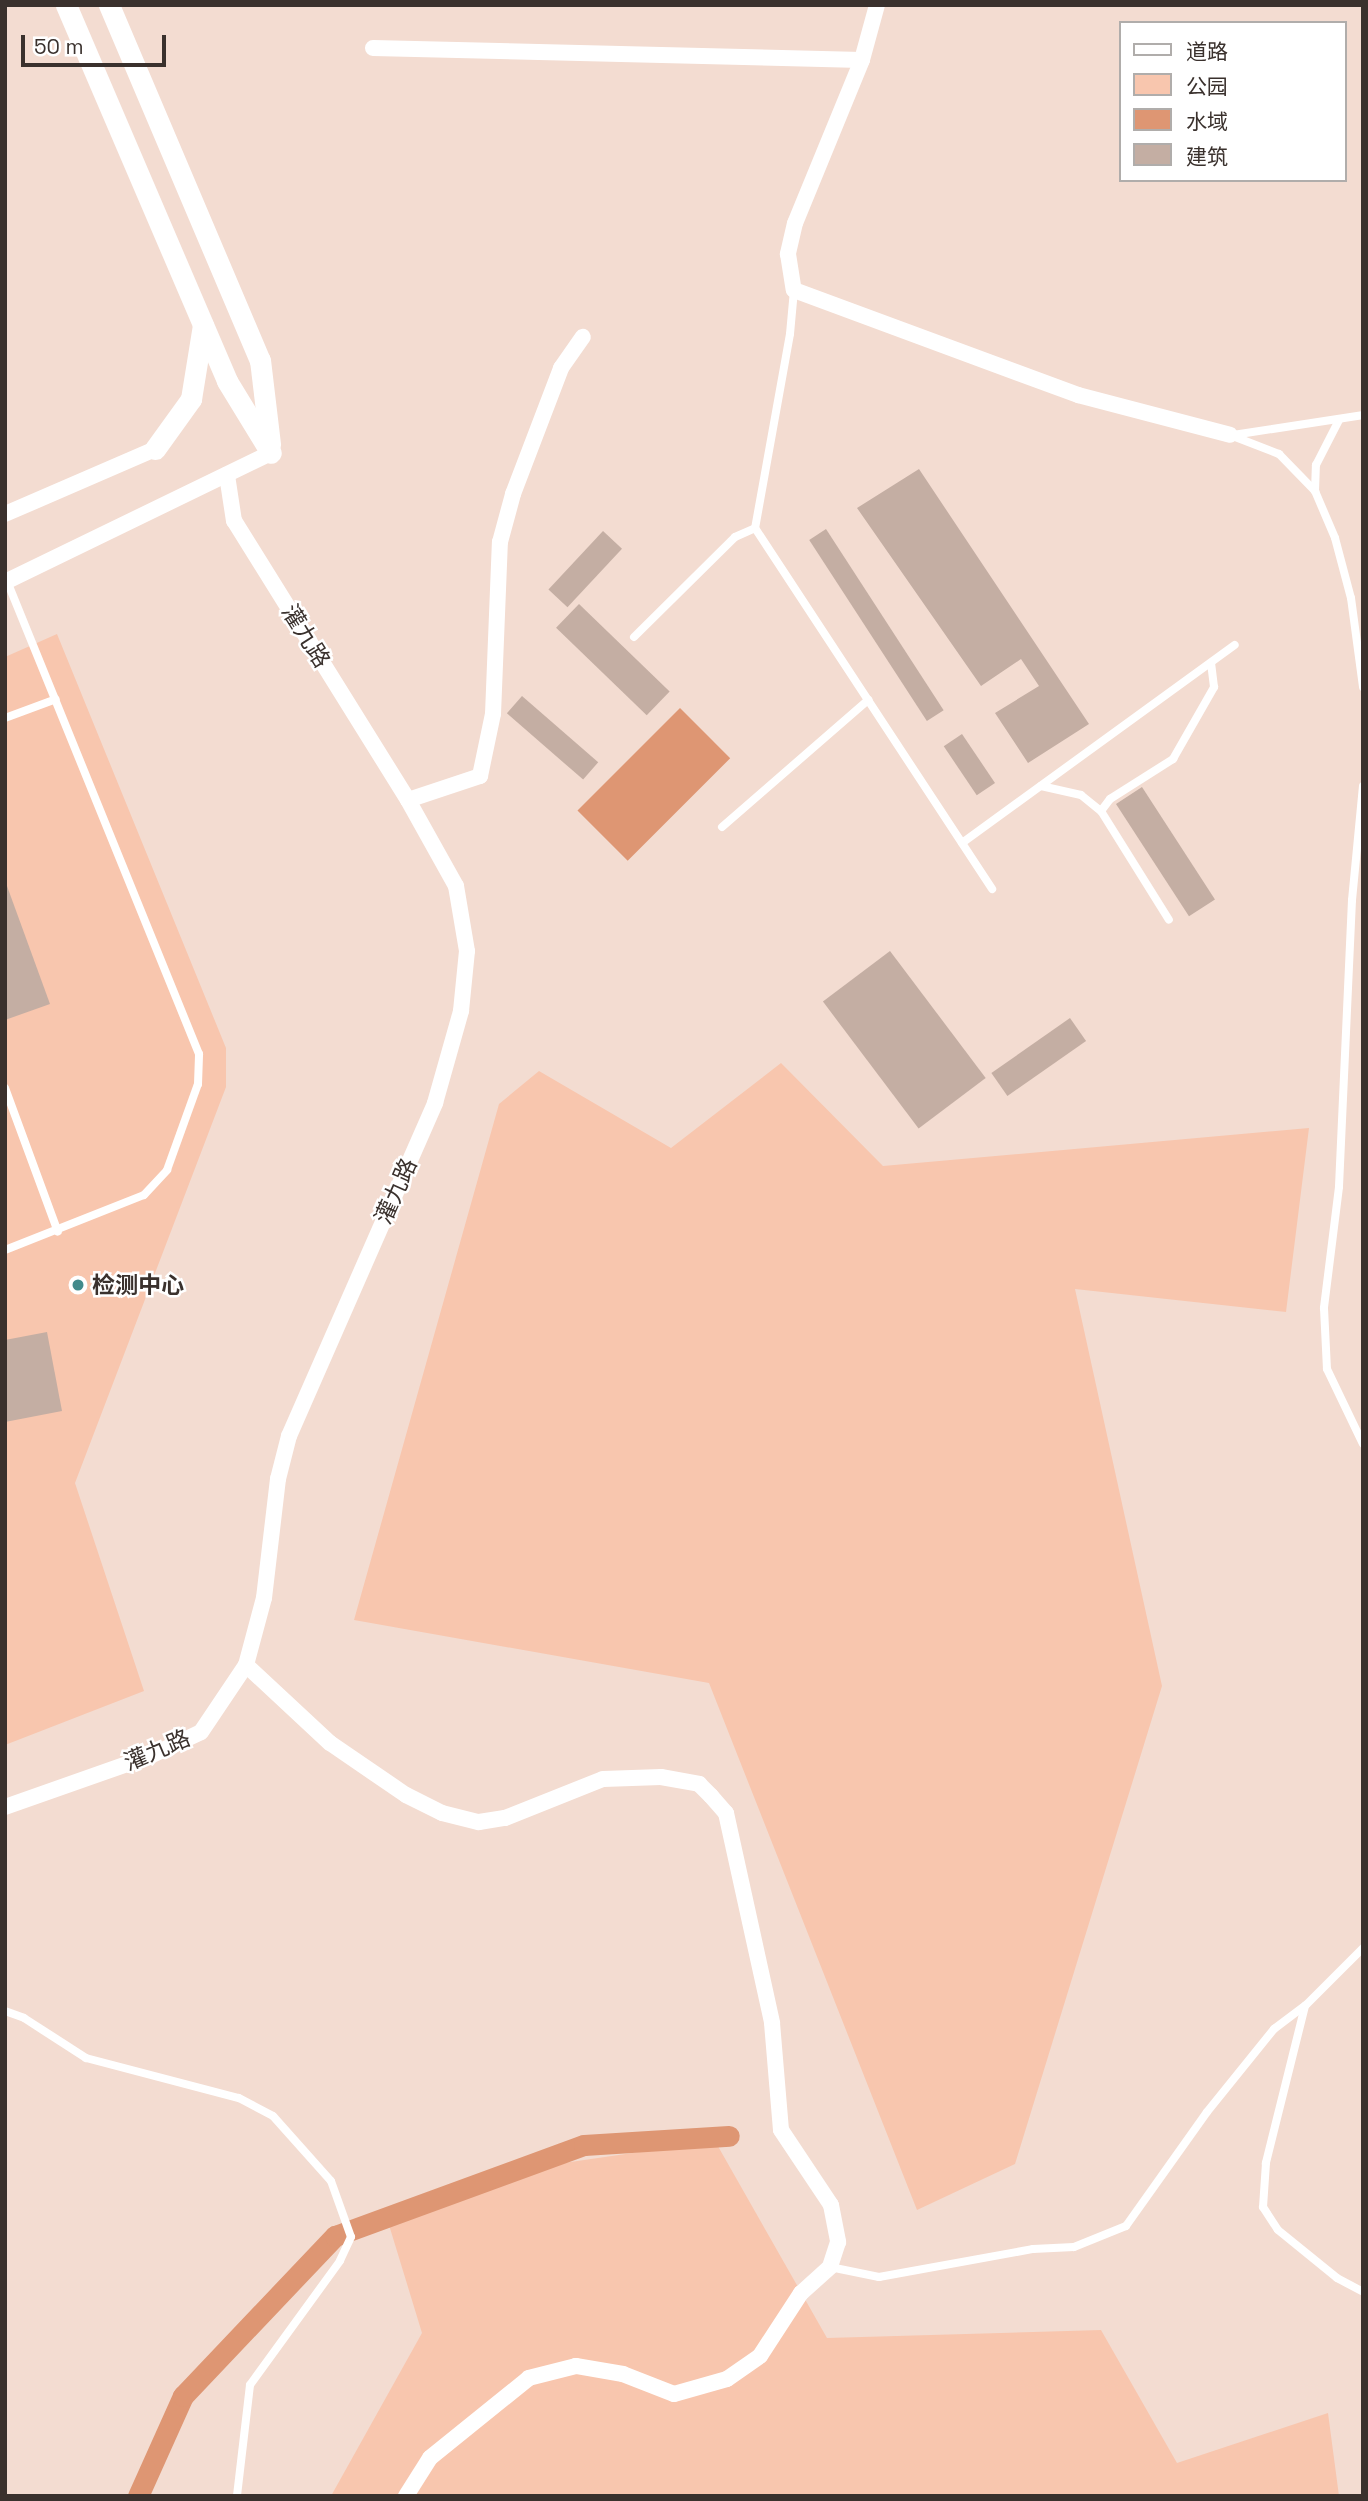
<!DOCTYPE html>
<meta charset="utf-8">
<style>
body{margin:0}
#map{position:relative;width:1368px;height:2501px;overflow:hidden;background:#f3dcd1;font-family:"Space Grotesk","Noto Sans SC",sans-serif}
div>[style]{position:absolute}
.green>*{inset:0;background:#f8c6ae}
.water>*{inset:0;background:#de9673;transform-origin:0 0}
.canal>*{height:21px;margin:-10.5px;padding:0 10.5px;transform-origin:10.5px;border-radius:10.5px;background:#de9673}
.building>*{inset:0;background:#c4aea3;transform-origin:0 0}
.lane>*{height:8px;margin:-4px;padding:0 4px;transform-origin:4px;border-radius:4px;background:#fff}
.street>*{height:16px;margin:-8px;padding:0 8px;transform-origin:8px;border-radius:8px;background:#fff}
.secondary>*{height:21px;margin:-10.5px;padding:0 10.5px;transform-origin:10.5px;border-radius:10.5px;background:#fff}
.dots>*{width:19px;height:19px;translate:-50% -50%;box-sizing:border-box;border:4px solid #fff;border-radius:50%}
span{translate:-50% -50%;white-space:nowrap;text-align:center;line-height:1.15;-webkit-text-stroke:5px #fff;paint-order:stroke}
.street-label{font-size:23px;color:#3a312d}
.poi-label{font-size:23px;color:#3a312d;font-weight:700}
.left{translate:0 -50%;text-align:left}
.frame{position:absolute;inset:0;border:7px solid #3a312d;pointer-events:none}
.legend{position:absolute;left:1119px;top:21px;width:228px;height:161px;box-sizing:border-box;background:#fff;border:2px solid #b0adab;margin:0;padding:9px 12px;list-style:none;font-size:21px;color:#3a312d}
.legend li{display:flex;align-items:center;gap:14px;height:35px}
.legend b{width:35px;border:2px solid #b0adab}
.scale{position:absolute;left:21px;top:35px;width:145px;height:32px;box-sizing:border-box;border:4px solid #3a312d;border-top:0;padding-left:9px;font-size:21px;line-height:24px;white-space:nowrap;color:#3a312d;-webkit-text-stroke:5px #fff;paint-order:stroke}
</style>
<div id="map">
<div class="green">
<div style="clip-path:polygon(57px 634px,226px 1048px,226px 1087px,75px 1483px,144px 1691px,5px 1745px,5px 657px)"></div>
<div style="clip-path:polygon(781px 1063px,883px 1166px,1309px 1128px,1286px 1312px,1075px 1289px,1162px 1686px,1015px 2164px,917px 2210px,709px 1683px,354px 1620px,499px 1104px,539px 1071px,671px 1148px)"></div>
<div style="clip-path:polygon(715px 2141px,827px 2338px,1101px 2330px,1177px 2463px,1328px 2413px,1339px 2496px,331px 2496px,422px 2333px,389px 2225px,536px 2167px)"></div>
</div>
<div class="water">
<div style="left:680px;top:708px;width:71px;height:145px;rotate:45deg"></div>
</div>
<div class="canal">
<div style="left:138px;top:2496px;width:110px;rotate:-65.8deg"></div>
<div style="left:183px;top:2396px;width:221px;rotate:-46.5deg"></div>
<div style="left:335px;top:2236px;width:265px;rotate:-20.1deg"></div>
<div style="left:584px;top:2145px;width:145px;rotate:-3.6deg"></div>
</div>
<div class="building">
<div style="clip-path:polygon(919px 469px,1089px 724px,1028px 763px,995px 713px,1039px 686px,1021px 659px,981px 686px,857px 508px)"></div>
<div style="left:826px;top:529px;width:216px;height:20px;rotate:57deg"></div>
<div style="left:603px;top:531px;width:26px;height:80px;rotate:43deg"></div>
<div style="left:579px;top:604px;width:126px;height:33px;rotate:44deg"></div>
<div style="left:522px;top:696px;width:101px;height:23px;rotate:41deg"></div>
<div style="left:962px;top:734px;width:59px;height:22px;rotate:56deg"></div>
<div style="left:1142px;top:787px;width:134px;height:31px;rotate:57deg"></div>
<div style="clip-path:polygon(7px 886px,50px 1004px,5px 1020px,5px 887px)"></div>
<div style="left:890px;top:951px;width:159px;height:84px;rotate:53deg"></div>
<div style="left:1070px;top:1018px;width:28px;height:96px;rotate:55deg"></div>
<div style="clip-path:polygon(47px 1332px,62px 1411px,5px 1422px,5px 1340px)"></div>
</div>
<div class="lane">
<div style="left:794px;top:290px;width:44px;rotate:95.2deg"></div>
<div style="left:790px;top:334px;width:197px;rotate:100.2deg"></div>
<div style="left:755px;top:528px;width:432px;rotate:56.7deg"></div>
<div style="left:1230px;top:435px;width:53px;rotate:21.2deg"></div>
<div style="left:1279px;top:454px;width:52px;rotate:45.8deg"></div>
<div style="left:1315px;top:491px;width:51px;rotate:66.9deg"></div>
<div style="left:1335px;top:538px;width:62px;rotate:75.1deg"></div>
<div style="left:1351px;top:598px;width:90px;rotate:82.3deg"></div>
<div style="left:1233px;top:435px;width:132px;rotate:-8.7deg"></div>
<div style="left:1315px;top:491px;width:26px;rotate:-88deg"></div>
<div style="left:1316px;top:465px;width:51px;rotate:-62.9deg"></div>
<div style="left:634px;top:637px;width:142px;rotate:-44.7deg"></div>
<div style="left:735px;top:537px;width:22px;rotate:-24deg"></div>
<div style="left:5px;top:718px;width:54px;rotate:-20.4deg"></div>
<div style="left:1041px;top:786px;width:41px;rotate:12.7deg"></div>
<div style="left:1081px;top:795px;width:26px;rotate:39deg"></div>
<div style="left:1101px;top:811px;width:128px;rotate:58deg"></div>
<div style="left:1363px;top:786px;width:115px;rotate:95.5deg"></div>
<div style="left:1352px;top:900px;width:287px;rotate:92.6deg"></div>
<div style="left:1339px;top:1187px;width:122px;rotate:97.1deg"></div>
<div style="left:1324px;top:1308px;width:61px;rotate:87.2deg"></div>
<div style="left:1327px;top:1369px;width:83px;rotate:64.4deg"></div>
<div style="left:1101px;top:811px;width:15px;rotate:-53deg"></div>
<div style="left:1110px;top:799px;width:75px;rotate:-32.4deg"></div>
<div style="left:1173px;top:759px;width:83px;rotate:-60.3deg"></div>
<div style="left:1214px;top:687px;width:24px;rotate:-97deg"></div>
<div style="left:722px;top:827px;width:194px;rotate:-41deg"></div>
<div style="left:962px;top:843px;width:337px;rotate:-36deg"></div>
<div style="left:5px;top:1088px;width:153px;rotate:69.8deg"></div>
<div style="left:5px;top:1250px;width:149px;rotate:-21.6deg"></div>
<div style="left:144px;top:1195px;width:34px;rotate:-47deg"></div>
<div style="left:167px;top:1170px;width:91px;rotate:-70.2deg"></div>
<div style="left:198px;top:1084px;width:30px;rotate:-88deg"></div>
<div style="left:199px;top:1054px;width:510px;rotate:-112.09deg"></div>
<div style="left:1305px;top:2006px;width:162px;rotate:104deg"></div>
<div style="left:1266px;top:2163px;width:44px;rotate:93.9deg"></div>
<div style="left:1263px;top:2207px;width:27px;rotate:57deg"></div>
<div style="left:1278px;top:2230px;width:76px;rotate:39.1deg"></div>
<div style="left:1337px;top:2278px;width:30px;rotate:28deg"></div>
<div style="left:5px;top:2011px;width:20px;rotate:20deg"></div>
<div style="left:24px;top:2018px;width:74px;rotate:32.8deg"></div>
<div style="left:86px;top:2058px;width:158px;rotate:14.7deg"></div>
<div style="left:239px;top:2098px;width:38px;rotate:28deg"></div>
<div style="left:273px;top:2116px;width:87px;rotate:48.3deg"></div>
<div style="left:331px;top:2181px;width:59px;rotate:70.3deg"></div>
<div style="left:351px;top:2237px;width:26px;rotate:115deg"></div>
<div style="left:340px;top:2261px;width:153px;rotate:126deg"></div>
<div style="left:250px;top:2385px;width:112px;rotate:96.7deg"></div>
<div style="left:830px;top:2267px;width:50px;rotate:11.5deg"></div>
<div style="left:879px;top:2277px;width:157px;rotate:-10.3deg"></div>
<div style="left:1033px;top:2249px;width:41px;rotate:-2.8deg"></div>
<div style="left:1074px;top:2247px;width:56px;rotate:-22deg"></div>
<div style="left:1126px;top:2226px;width:140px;rotate:-54.6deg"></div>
<div style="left:1207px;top:2112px;width:107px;rotate:-51.1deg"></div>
<div style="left:1274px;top:2029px;width:40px;rotate:-37deg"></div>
<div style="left:1306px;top:2005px;width:81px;rotate:-45deg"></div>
</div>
<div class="street">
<div style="left:877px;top:5px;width:57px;rotate:105.3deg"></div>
<div style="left:862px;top:60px;width:176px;rotate:112.3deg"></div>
<div style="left:795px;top:223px;width:32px;rotate:103deg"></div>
<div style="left:788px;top:254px;width:36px;rotate:81deg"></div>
<div style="left:794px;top:290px;width:303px;rotate:20.3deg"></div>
<div style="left:1078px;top:395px;width:157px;rotate:14.7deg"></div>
<div style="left:373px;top:48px;width:489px;rotate:1.4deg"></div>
<div style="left:5px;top:514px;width:163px;rotate:-23.4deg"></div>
<div style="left:5px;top:582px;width:296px;rotate:-25.9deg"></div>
<div style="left:408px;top:800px;width:76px;rotate:-18.4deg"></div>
<div style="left:480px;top:776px;width:63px;rotate:-78.2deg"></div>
<div style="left:493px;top:714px;width:172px;rotate:-87.7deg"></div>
<div style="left:500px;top:542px;width:50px;rotate:-74.8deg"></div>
<div style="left:513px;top:494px;width:135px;rotate:-69.1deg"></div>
<div style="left:561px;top:368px;width:38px;rotate:-55deg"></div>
<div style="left:246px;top:1665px;width:115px;rotate:42.9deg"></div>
<div style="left:330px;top:1743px;width:92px;rotate:34.4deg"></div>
<div style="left:406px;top:1795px;width:40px;rotate:26.6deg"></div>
<div style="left:442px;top:1813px;width:38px;rotate:14deg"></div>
<div style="left:479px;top:1822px;width:26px;rotate:-9deg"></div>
<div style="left:505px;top:1818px;width:105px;rotate:-21.7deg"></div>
<div style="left:603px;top:1779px;width:58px;rotate:-2deg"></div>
<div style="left:661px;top:1777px;width:39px;rotate:10deg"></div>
<div style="left:699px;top:1784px;width:17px;rotate:45deg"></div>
<div style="left:711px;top:1796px;width:23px;rotate:49deg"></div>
<div style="left:726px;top:1813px;width:215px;rotate:77.6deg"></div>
<div style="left:772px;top:2023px;width:107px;rotate:85.2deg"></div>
<div style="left:781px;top:2130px;width:90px;rotate:56.3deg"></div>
<div style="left:831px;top:2205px;width:38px;rotate:79deg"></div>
<div style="left:838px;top:2242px;width:26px;rotate:108deg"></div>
<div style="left:830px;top:2267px;width:39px;rotate:138deg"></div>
<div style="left:801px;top:2293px;width:75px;rotate:123.1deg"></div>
<div style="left:760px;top:2356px;width:40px;rotate:145.1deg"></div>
<div style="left:727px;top:2379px;width:55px;rotate:164.2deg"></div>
<div style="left:674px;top:2394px;width:55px;rotate:-158.6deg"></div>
<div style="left:623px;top:2374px;width:48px;rotate:-170.3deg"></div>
<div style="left:576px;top:2366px;width:49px;rotate:165.7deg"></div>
<div style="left:529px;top:2378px;width:127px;rotate:141.1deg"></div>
<div style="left:430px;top:2458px;width:45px;rotate:122.3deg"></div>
<div style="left:5px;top:1807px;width:154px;rotate:-19.4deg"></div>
<div style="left:150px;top:1756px;width:56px;rotate:-25.2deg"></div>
<div style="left:201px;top:1732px;width:81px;rotate:-56.1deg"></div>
<div style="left:246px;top:1665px;width:69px;rotate:-75deg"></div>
<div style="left:264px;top:1598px;width:120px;rotate:-83.3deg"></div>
<div style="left:278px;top:1479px;width:44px;rotate:-75.7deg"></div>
<div style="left:289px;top:1436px;width:364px;rotate:-66.3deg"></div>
<div style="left:435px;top:1103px;width:96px;rotate:-74.2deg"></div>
<div style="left:461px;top:1011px;width:60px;rotate:-84.3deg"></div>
<div style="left:467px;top:951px;width:66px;rotate:-99.6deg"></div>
<div style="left:456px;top:886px;width:98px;rotate:-119.2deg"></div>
<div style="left:408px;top:800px;width:329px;rotate:-121.9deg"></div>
<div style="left:234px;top:521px;width:47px;rotate:-98.7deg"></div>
</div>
<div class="secondary">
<div style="left:66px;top:5px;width:409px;rotate:66.8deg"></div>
<div style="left:227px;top:381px;width:84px;rotate:58.6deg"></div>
<div style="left:109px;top:5px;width:386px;rotate:67deg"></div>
<div style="left:260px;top:360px;width:85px;rotate:83.2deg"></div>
<div style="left:155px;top:449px;width:62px;rotate:-54.2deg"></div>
<div style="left:191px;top:399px;width:75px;rotate:-80.8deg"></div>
</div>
<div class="dots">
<div style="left:78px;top:1285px;background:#428a8b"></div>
</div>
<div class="street-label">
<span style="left:306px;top:636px;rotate:58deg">灌九路</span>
<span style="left:396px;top:1191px;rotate:-66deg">灌九路</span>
<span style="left:157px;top:1750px;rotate:-23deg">灌九路</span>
</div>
<div class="poi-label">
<span class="left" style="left:92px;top:1285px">检测中心</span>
</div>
<div class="frame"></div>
<ul class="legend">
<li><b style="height:9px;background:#fff"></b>道路</li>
<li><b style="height:19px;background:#f8c6ae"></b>公园</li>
<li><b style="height:19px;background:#de9673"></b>水域</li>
<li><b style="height:19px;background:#c4aea3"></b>建筑</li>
</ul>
<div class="scale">50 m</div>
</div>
